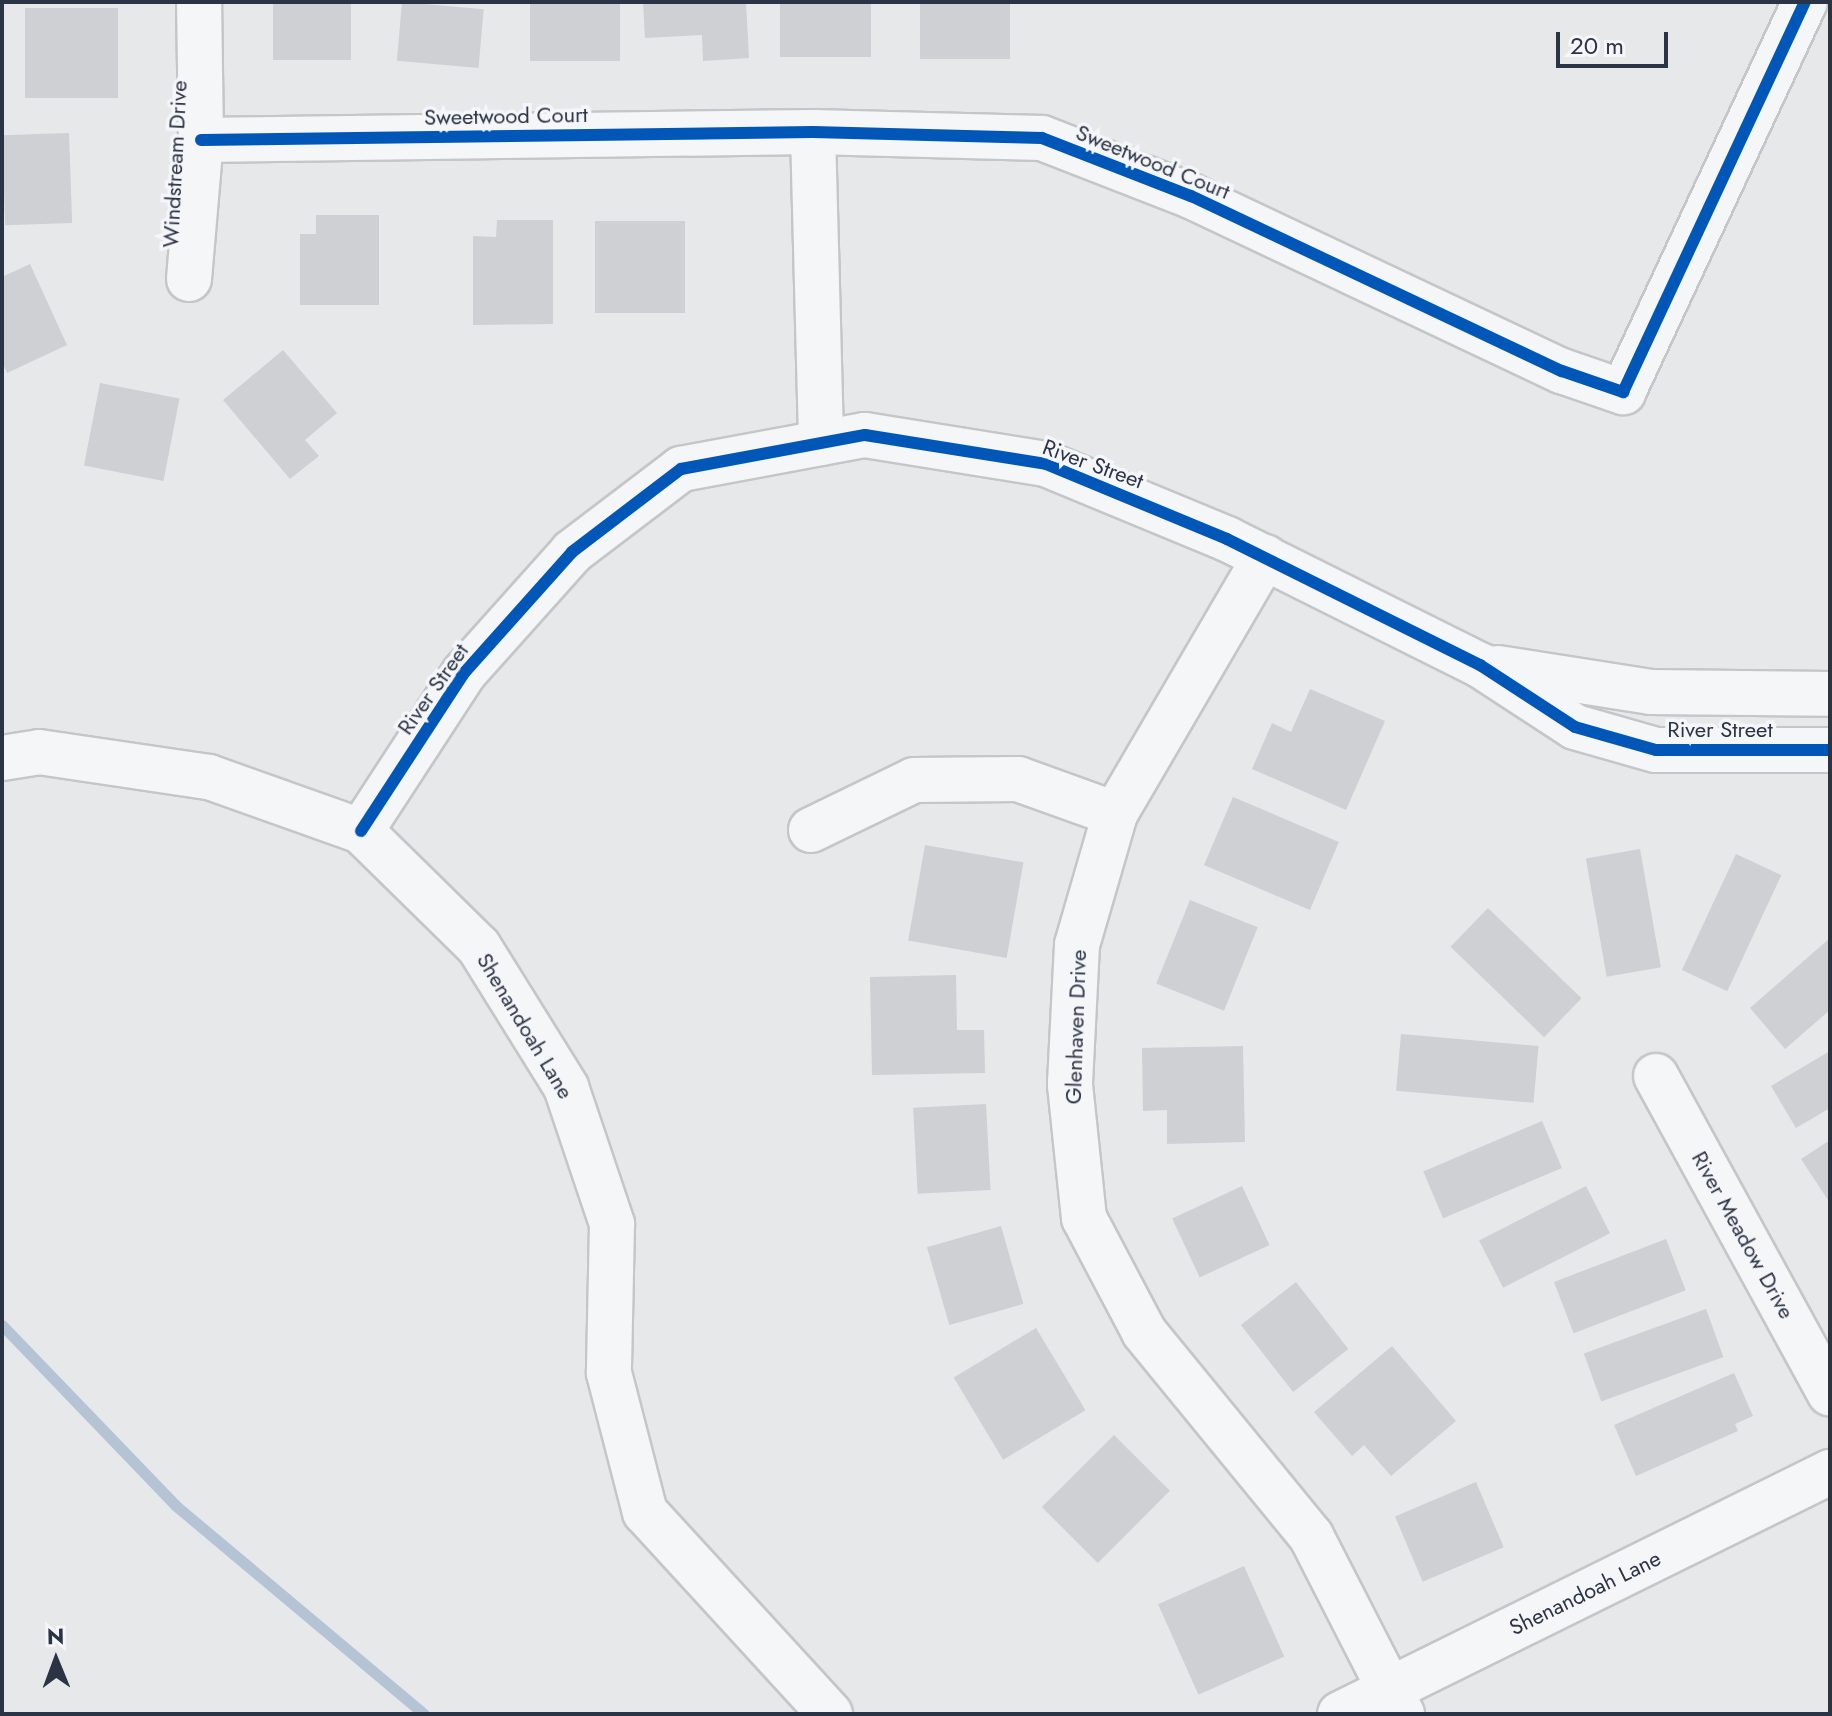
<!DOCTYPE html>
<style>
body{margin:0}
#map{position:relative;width:1832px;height:1716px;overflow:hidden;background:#e6e8ea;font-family:Jost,sans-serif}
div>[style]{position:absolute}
.stream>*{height:11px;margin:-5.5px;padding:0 5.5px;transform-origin:5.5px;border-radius:5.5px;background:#b4c4d5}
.building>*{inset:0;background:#ced0d3;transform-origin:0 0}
.roads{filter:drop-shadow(2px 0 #c4c6c8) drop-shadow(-2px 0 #c4c6c8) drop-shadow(0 2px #c4c6c8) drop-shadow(0 -2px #c4c6c8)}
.minor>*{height:44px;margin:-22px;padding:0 22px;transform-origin:22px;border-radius:22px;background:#f5f6f7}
.cycleway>*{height:12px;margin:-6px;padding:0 6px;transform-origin:6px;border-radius:6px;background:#0057b8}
span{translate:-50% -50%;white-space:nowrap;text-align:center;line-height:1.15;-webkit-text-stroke:7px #f4f6f9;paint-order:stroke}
.street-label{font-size:22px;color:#2b3445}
.frame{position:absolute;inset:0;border:4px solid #2b3445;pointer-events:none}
.north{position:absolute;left:16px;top:1620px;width:80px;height:80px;-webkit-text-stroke:6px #f4f6f9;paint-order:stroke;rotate:359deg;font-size:22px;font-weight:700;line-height:32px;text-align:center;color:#2b3445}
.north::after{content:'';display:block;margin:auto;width:28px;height:36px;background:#2b3445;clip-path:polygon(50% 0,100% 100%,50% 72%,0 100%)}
.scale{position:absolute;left:1556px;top:32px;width:112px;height:36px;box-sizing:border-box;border:4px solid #2b3445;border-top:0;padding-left:10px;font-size:24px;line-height:28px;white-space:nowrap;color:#2b3445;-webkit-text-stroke:6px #f4f6f9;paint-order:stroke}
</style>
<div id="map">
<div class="stream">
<div style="left:2px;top:1325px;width:250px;rotate:46.1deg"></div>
<div style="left:175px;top:1505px;width:325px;rotate:40deg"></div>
</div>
<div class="building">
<div style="left:273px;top:2px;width:78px;height:58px"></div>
<div style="left:402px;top:2px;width:82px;height:59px;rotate:5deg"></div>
<div style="left:530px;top:2px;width:90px;height:59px"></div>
<div style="clip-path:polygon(643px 2px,746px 2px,749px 58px,703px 61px,702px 35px,645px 38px)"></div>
<div style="left:780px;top:2px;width:91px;height:55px"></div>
<div style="left:920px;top:2px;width:90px;height:57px"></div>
<div style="left:25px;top:8px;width:93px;height:90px"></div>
<div style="left:69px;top:133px;width:90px;height:67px;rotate:88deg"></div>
<div style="clip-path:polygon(316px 215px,379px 215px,379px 305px,300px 305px,300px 234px,316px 234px)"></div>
<div style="clip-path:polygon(497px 220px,553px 220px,553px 324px,473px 325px,473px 236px,496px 237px)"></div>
<div style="left:595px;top:221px;width:90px;height:92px"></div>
<div style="clip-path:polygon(30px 264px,67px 345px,7px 373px,2px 361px,2px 277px)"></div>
<div style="clip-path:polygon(283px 350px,337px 413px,305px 440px,319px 456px,290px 479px,223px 400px)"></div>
<div style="left:100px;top:383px;width:81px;height:84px;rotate:11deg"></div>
<div style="clip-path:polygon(1310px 689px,1385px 721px,1346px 810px,1252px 769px,1272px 723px,1291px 732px)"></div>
<div style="left:1233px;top:797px;width:115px;height:74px;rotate:23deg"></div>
<div style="left:925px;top:845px;width:100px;height:97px;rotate:10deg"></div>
<div style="left:1640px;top:849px;width:120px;height:55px;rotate:80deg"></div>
<div style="left:1736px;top:854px;width:50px;height:128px;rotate:25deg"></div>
<div style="left:1190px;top:900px;width:73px;height:90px;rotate:22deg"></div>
<div style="left:1488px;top:908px;width:130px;height:54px;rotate:44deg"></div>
<div style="clip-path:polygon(1830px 938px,1830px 1010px,1785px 1049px,1750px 1008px)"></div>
<div style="clip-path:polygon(956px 975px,957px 1030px,984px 1030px,985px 1073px,872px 1075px,870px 977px)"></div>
<div style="left:1401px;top:1034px;width:138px;height:57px;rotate:5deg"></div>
<div style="clip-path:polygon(1243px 1046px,1245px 1142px,1167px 1144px,1167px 1110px,1143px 1111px,1142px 1048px)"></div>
<div style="clip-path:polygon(1830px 1051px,1830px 1108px,1796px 1128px,1771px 1086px)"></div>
<div style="left:986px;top:1104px;width:86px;height:73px;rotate:87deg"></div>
<div style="left:1542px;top:1121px;width:51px;height:129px;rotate:67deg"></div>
<div style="clip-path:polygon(1830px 1140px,1830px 1203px,1801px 1159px)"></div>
<div style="left:1242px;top:1186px;width:65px;height:77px;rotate:65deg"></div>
<div style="left:1586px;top:1186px;width:53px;height:120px;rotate:63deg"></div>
<div style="left:1001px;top:1226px;width:81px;height:77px;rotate:74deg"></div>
<div style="left:1666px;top:1239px;width:55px;height:120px;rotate:69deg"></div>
<div style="left:1296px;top:1282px;width:85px;height:70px;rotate:52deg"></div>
<div style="left:1706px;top:1309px;width:51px;height:130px;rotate:70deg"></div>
<div style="left:1036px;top:1328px;width:96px;height:96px;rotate:59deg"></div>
<div style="clip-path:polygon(1392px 1346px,1456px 1421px,1391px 1476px,1364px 1445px,1352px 1456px,1314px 1412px)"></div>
<div style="clip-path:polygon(1734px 1373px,1753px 1416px,1735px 1424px,1738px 1431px,1636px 1476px,1614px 1425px)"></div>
<div style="left:1114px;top:1435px;width:79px;height:102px;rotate:45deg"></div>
<div style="left:1476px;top:1482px;width:71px;height:88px;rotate:67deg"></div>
<div style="left:1244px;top:1566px;width:99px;height:94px;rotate:66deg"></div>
</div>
<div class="roads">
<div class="minor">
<div style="left:813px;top:132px;width:311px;rotate:88.5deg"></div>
<div style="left:201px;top:140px;width:612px;rotate:-0.75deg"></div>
<div style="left:813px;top:132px;width:229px;rotate:1.5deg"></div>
<div style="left:1042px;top:138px;width:160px;rotate:21.3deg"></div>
<div style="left:1191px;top:196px;width:410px;rotate:25.3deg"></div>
<div style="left:1562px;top:371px;width:65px;rotate:19deg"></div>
<div style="left:1623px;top:392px;width:430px;rotate:-65deg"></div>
<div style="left:189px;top:279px;width:140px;rotate:-85.1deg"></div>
<div style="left:201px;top:140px;width:138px;rotate:-90.8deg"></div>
<div style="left:1265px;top:557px;width:298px;rotate:120.3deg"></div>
<div style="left:1115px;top:814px;width:136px;rotate:106.2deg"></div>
<div style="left:1077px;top:945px;width:140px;rotate:92.9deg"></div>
<div style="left:1070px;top:1085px;width:134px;rotate:84deg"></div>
<div style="left:1084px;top:1218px;width:129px;rotate:62.2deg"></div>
<div style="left:1144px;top:1332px;width:264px;rotate:50.7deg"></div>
<div style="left:1311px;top:1536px;width:200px;rotate:62.9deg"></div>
<div style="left:1498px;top:668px;width:155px;rotate:8.9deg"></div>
<div style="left:1651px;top:692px;width:179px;rotate:0.6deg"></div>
<div style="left:2px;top:758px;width:37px;rotate:-9deg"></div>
<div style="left:39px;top:752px;width:172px;rotate:8.4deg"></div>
<div style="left:209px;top:777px;width:161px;rotate:19.6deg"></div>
<div style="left:361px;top:831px;width:165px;rotate:44.5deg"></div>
<div style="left:479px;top:947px;width:165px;rotate:58.1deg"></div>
<div style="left:566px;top:1087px;width:145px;rotate:71.4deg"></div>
<div style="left:612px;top:1224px;width:149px;rotate:91.2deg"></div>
<div style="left:609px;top:1373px;width:144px;rotate:75.5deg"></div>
<div style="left:645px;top:1512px;width:274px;rotate:47.5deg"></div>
<div style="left:811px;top:830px;width:114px;rotate:-25.9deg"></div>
<div style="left:914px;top:780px;width:104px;rotate:-0.6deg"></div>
<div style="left:1018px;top:779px;width:103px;rotate:19.8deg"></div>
<div style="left:361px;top:831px;width:189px;rotate:-56.9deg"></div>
<div style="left:464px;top:673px;width:162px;rotate:-48.2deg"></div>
<div style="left:572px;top:552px;width:137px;rotate:-37.3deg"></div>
<div style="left:681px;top:469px;width:187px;rotate:-10.5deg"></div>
<div style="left:865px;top:435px;width:183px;rotate:9.1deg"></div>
<div style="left:1046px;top:464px;width:196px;rotate:22.5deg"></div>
<div style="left:1227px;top:539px;width:283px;rotate:26.5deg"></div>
<div style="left:1480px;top:665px;width:113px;rotate:33.1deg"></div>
<div style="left:1575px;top:727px;width:84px;rotate:15.9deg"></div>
<div style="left:1656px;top:750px;width:174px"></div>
<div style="left:1656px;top:1076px;width:362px;rotate:61.3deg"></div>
<div style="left:1340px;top:1714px;width:547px;rotate:-26.28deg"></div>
</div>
</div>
<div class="cycleway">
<div style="left:201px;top:140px;width:612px;rotate:-0.75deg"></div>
<div style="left:813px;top:132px;width:229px;rotate:1.5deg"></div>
<div style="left:1042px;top:138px;width:160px;rotate:21.3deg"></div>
<div style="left:1191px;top:196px;width:410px;rotate:25.3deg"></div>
<div style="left:1562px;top:371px;width:65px;rotate:19deg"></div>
<div style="left:1623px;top:392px;width:430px;rotate:-65deg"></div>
<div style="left:361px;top:831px;width:189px;rotate:-56.9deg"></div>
<div style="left:464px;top:673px;width:162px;rotate:-48.2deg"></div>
<div style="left:572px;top:552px;width:137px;rotate:-37.3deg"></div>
<div style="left:681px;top:469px;width:187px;rotate:-10.5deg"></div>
<div style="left:865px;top:435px;width:183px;rotate:9.1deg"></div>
<div style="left:1046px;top:464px;width:196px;rotate:22.5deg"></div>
<div style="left:1227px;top:539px;width:283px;rotate:26.5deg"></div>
<div style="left:1480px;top:665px;width:113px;rotate:33.1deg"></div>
<div style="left:1575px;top:727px;width:84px;rotate:15.9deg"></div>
<div style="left:1656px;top:750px;width:174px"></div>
</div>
<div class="street-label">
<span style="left:506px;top:116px;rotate:-1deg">Sweetwood Court</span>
<span style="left:1153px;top:162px;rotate:22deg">Sweetwood Court</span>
<span style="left:175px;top:164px;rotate:-87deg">Windstream Drive</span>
<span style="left:1093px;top:464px;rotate:20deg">River Street</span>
<span style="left:433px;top:689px;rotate:-55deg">River Street</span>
<span style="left:1720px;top:730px">River Street</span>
<span style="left:525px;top:1026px;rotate:59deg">Shenandoah Lane</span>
<span style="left:1076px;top:1027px;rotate:-88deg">Glenhaven Drive</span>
<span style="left:1743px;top:1235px;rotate:61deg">River Meadow Drive</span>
<span style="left:1585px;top:1593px;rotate:-26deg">Shenandoah Lane</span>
</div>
<div class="frame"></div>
<div class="north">N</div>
<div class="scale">20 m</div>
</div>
